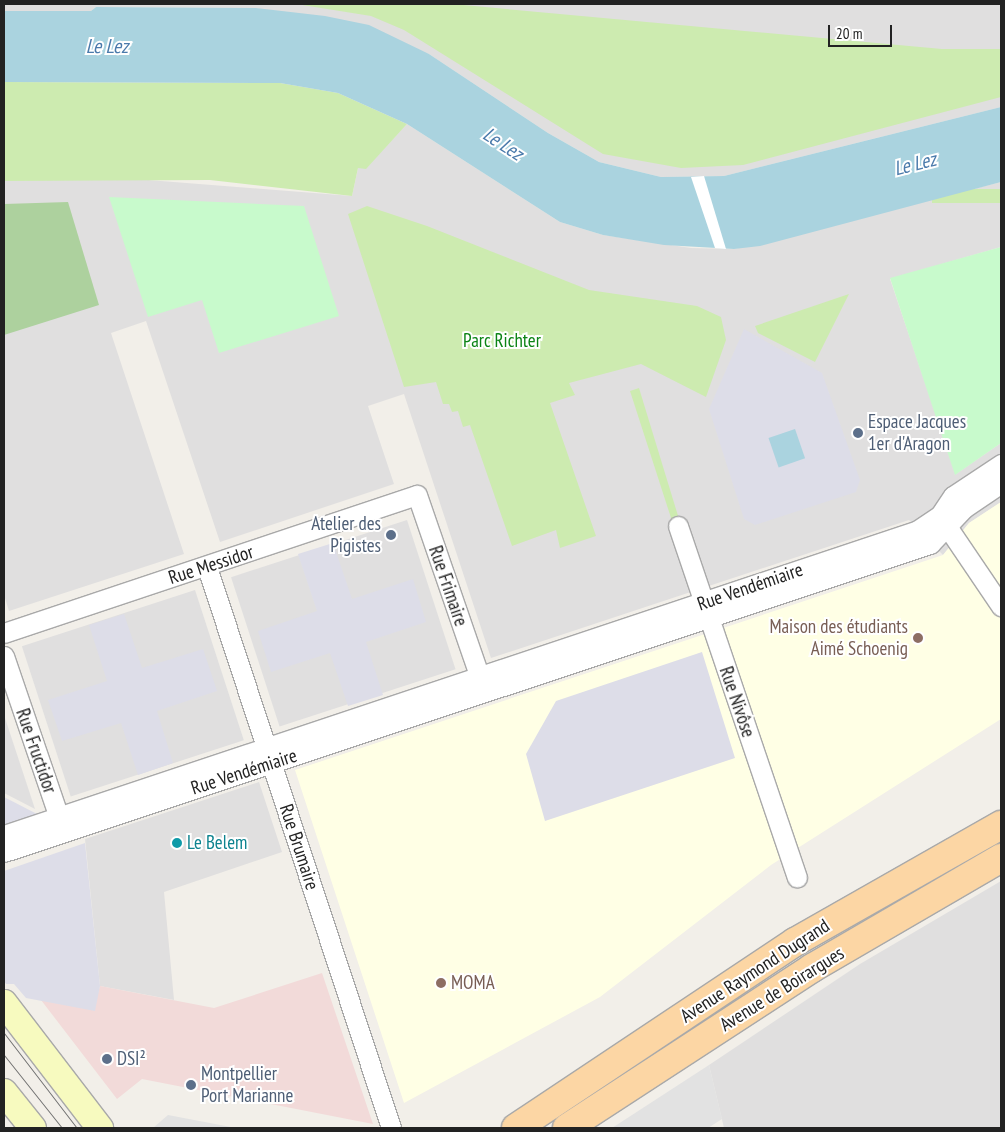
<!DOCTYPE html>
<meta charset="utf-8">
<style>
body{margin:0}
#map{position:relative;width:1005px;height:1132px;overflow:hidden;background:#f2efe9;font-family:"PT Sans Narrow",sans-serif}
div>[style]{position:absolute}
.residential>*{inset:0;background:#e0dfdf;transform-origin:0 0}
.commercial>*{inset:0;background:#f2dad9}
.education>*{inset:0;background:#ffffe5}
.grass>*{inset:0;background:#cdebb0;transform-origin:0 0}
.forest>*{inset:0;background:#add19e}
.park>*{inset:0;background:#c8facc}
.parking>*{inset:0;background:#e2e2e2}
.plaza>*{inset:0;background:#dddde8}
.water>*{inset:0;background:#aad3df;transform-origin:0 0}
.pier>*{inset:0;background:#fff}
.roads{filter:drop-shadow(1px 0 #a9a9a9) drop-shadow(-1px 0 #a9a9a9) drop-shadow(0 1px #a9a9a9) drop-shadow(0 -1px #a9a9a9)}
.minor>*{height:19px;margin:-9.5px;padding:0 9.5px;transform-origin:9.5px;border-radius:9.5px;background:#fff}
.secondary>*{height:26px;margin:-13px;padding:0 13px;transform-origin:13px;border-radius:13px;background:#f7fabf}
.primary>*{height:28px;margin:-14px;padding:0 14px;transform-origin:14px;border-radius:14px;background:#fcd6a4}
.tram>*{height:1px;margin:-0.5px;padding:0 0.5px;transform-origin:0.5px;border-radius:0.5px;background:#707070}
.dots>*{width:14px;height:14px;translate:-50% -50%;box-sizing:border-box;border:2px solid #fff;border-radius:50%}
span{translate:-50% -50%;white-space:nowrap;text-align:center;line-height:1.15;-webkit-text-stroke:4px #fff;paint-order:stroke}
.park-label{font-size:19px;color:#0c8416}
.service-label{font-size:19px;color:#4e5e75}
.left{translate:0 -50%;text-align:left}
.right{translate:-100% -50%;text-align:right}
.street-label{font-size:19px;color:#222}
.education-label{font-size:19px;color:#785e54}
.culture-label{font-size:19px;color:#0d838f}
.water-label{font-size:20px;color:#4a7aab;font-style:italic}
.frame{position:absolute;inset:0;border:5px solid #222;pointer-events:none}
.scale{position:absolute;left:828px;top:25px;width:64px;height:22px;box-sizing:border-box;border:2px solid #222;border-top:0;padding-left:6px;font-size:15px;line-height:18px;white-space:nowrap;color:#222;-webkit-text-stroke:4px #fff;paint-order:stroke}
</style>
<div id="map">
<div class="residential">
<div style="clip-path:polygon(4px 4px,1001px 4px,1001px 107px,724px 176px,661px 177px,599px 162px,548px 133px,429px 54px,256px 8px,96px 7px,91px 11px,4px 11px)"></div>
<div style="clip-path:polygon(407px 124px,560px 222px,603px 235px,691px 248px,734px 249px,1001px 182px,1001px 247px,890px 279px,956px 474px,1001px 443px,1001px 502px,969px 523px,943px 555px,909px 520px,491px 658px,404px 394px,368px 406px,394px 484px,220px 542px,146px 321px,111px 333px,184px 554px,9px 611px,4px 595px,4px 181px,123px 178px,352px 196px,358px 168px,366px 168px)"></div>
<div style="left:407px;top:520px;width:157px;height:185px;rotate:72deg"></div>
<div style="left:195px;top:590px;width:158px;height:182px;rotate:72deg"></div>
<div style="clip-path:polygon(4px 715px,35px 809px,4px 793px)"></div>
<div style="clip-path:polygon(259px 782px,282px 852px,164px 892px,174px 1000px,100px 986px,85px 839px)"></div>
<div style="clip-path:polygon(1001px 881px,1001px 1128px,724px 1128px,709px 1065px,860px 964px)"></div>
</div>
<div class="commercial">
<div style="clip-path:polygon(322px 973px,373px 1124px,142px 1079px,117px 1099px,41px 1000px,93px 1010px,100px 986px,214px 1008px)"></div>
</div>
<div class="education">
<div style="clip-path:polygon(1001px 502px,1001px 719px,771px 865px,600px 997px,404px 1103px,295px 770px,943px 555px,969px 523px)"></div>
</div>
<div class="grass">
<div style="clip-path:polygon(296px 4px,452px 4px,942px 49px,1001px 49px,1001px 97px,743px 165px,681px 168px,603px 154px,404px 30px,371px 16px)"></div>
<div style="clip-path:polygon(4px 82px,280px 83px,338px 93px,407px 124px,366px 169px,358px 168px,352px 196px,210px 180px,4px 181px)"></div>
<div style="left:1001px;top:189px;width:14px;height:69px;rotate:90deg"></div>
<div style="clip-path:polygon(367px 206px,427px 226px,589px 290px,697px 306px,721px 317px,726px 340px,706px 397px,641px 364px,569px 383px,575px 395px,550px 403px,596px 536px,560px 548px,556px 530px,512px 546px,470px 425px,463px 427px,458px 411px,452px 412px,449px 404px,443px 404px,436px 382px,404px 387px,348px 214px)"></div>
<div style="clip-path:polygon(849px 294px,815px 362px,758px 333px,755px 326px)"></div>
<div style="clip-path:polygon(639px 388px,679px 519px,672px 521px,630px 391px)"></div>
</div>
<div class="forest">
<div style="clip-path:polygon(68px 202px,99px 305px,4px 335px,4px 204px)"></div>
</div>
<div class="park">
<div style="clip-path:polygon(109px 197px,304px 206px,339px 316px,219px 353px,202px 300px,148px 317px)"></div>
<div style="clip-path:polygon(1001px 247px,1001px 443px,955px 475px,890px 278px)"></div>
</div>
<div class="parking">
<div style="clip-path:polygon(709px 1065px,722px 1119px,708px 1128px,612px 1128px)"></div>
<div style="clip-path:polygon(168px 1115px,236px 1128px,153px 1128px)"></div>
</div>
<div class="plaza">
<div style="clip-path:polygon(744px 329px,822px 373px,860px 480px,856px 492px,755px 525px,744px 519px,709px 409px)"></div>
<div style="clip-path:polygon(333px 543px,352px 599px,413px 579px,426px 622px,366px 642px,383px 695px,348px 706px,330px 653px,271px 672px,258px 631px,317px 611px,298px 554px)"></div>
<div style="clip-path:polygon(124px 614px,142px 668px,203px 649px,217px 691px,157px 711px,173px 763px,138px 775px,121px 723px,62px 741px,48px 700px,107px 681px,89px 625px)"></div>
<div style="clip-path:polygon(702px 652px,735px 758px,545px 821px,526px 754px,556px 701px)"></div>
<div style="clip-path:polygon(4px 797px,39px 815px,4px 825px)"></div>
<div style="clip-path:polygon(85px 843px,100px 986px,95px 1011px,26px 998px,14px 984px,6px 984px,4px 981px,4px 871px)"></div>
</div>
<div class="water">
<div style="clip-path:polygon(96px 7px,256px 8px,325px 16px,369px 25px,429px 54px,548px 133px,599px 162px,661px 177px,724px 176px,1001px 107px,1001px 182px,760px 246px,734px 249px,664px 245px,603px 235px,560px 222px,407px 124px,338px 93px,280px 83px,4px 82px,4px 11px,91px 11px)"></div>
<div style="left:795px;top:429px;width:31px;height:28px;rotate:71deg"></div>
</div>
<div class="pier">
<div style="clip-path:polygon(704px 176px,726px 249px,715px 248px,691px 177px)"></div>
</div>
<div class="roads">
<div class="minor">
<div style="left:940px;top:516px;width:109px;rotate:55.9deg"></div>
<div style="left:678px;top:526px;width:371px;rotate:71.3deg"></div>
<div style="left:207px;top:567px;width:590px;rotate:71.84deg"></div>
<div style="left:4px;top:633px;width:435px;rotate:-18.5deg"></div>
<div style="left:417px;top:495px;width:203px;rotate:71deg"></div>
<div style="left:4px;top:656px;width:171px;rotate:71.2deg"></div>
<div style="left:4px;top:835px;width:964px;rotate:-18.45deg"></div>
<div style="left:918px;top:530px;width:27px;rotate:-34deg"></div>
<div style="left:940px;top:515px;width:23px;rotate:-56deg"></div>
<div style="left:953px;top:496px;width:58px;rotate:-33.7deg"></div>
<div style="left:4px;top:852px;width:976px;rotate:-18.4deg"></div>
<div style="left:930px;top:544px;width:50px;rotate:-46.6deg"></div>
<div style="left:964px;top:508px;width:45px;rotate:-34deg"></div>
</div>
<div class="secondary">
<div style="left:4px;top:1003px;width:158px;rotate:52.5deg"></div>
<div style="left:4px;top:1092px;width:46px;rotate:51.1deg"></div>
</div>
<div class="primary">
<div style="left:516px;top:1128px;width:335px;rotate:-33.7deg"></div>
<div style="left:795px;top:942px;width:237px;rotate:-29.6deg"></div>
<div style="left:567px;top:1128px;width:293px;rotate:-33.1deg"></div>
<div style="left:812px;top:968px;width:219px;rotate:-30.2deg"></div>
</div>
</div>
<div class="tram">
<div style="left:4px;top:1033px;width:120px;rotate:52.5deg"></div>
<div style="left:4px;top:1055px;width:93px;rotate:51.5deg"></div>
</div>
<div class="dots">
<div style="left:858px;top:433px;background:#5c6f8a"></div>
<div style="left:391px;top:535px;background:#5c6f8a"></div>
<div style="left:918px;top:638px;background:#8d6e63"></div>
<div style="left:177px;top:843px;background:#0f9aa8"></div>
<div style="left:441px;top:983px;background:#8d6e63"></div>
<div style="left:107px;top:1059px;background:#5c6f8a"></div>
<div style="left:191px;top:1085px;background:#5c6f8a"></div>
</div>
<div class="park-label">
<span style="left:502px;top:341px">Parc Richter</span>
</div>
<div class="service-label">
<span class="left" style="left:868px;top:433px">Espace Jacques<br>1er d'Aragon</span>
<span class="right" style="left:381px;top:535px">Atelier des<br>Pigistes</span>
<span class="left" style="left:117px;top:1059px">DSI²</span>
<span class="left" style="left:201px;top:1085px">Montpellier<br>Port Marianne</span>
</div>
<div class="street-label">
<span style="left:211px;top:565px;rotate:-18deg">Rue Messidor</span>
<span style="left:448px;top:586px;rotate:71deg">Rue Frimaire</span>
<span style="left:750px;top:587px;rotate:-19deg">Rue Vendémiaire</span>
<span style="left:737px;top:702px;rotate:71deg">Rue Nivôse</span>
<span style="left:36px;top:751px;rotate:71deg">Rue Fructidor</span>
<span style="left:244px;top:772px;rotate:-18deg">Rue Vendémiaire</span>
<span style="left:299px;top:847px;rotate:72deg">Rue Brumaire</span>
<span style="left:755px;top:971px;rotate:-33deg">Avenue Raymond Dugrand</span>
<span style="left:782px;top:989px;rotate:-32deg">Avenue de Boirargues</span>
</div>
<div class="education-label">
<span class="right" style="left:908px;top:638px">Maison des étudiants<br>Aimé Schoenig</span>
<span class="left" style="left:451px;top:983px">MOMA</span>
</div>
<div class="culture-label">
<span class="left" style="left:187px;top:843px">Le Belem</span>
</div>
<div class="water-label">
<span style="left:107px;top:46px">Le Lez</span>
<span style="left:503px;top:144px;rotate:33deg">Le Lez</span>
<span style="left:915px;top:164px;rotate:-14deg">Le Lez</span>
</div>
<div class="frame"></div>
<div class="scale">20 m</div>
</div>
